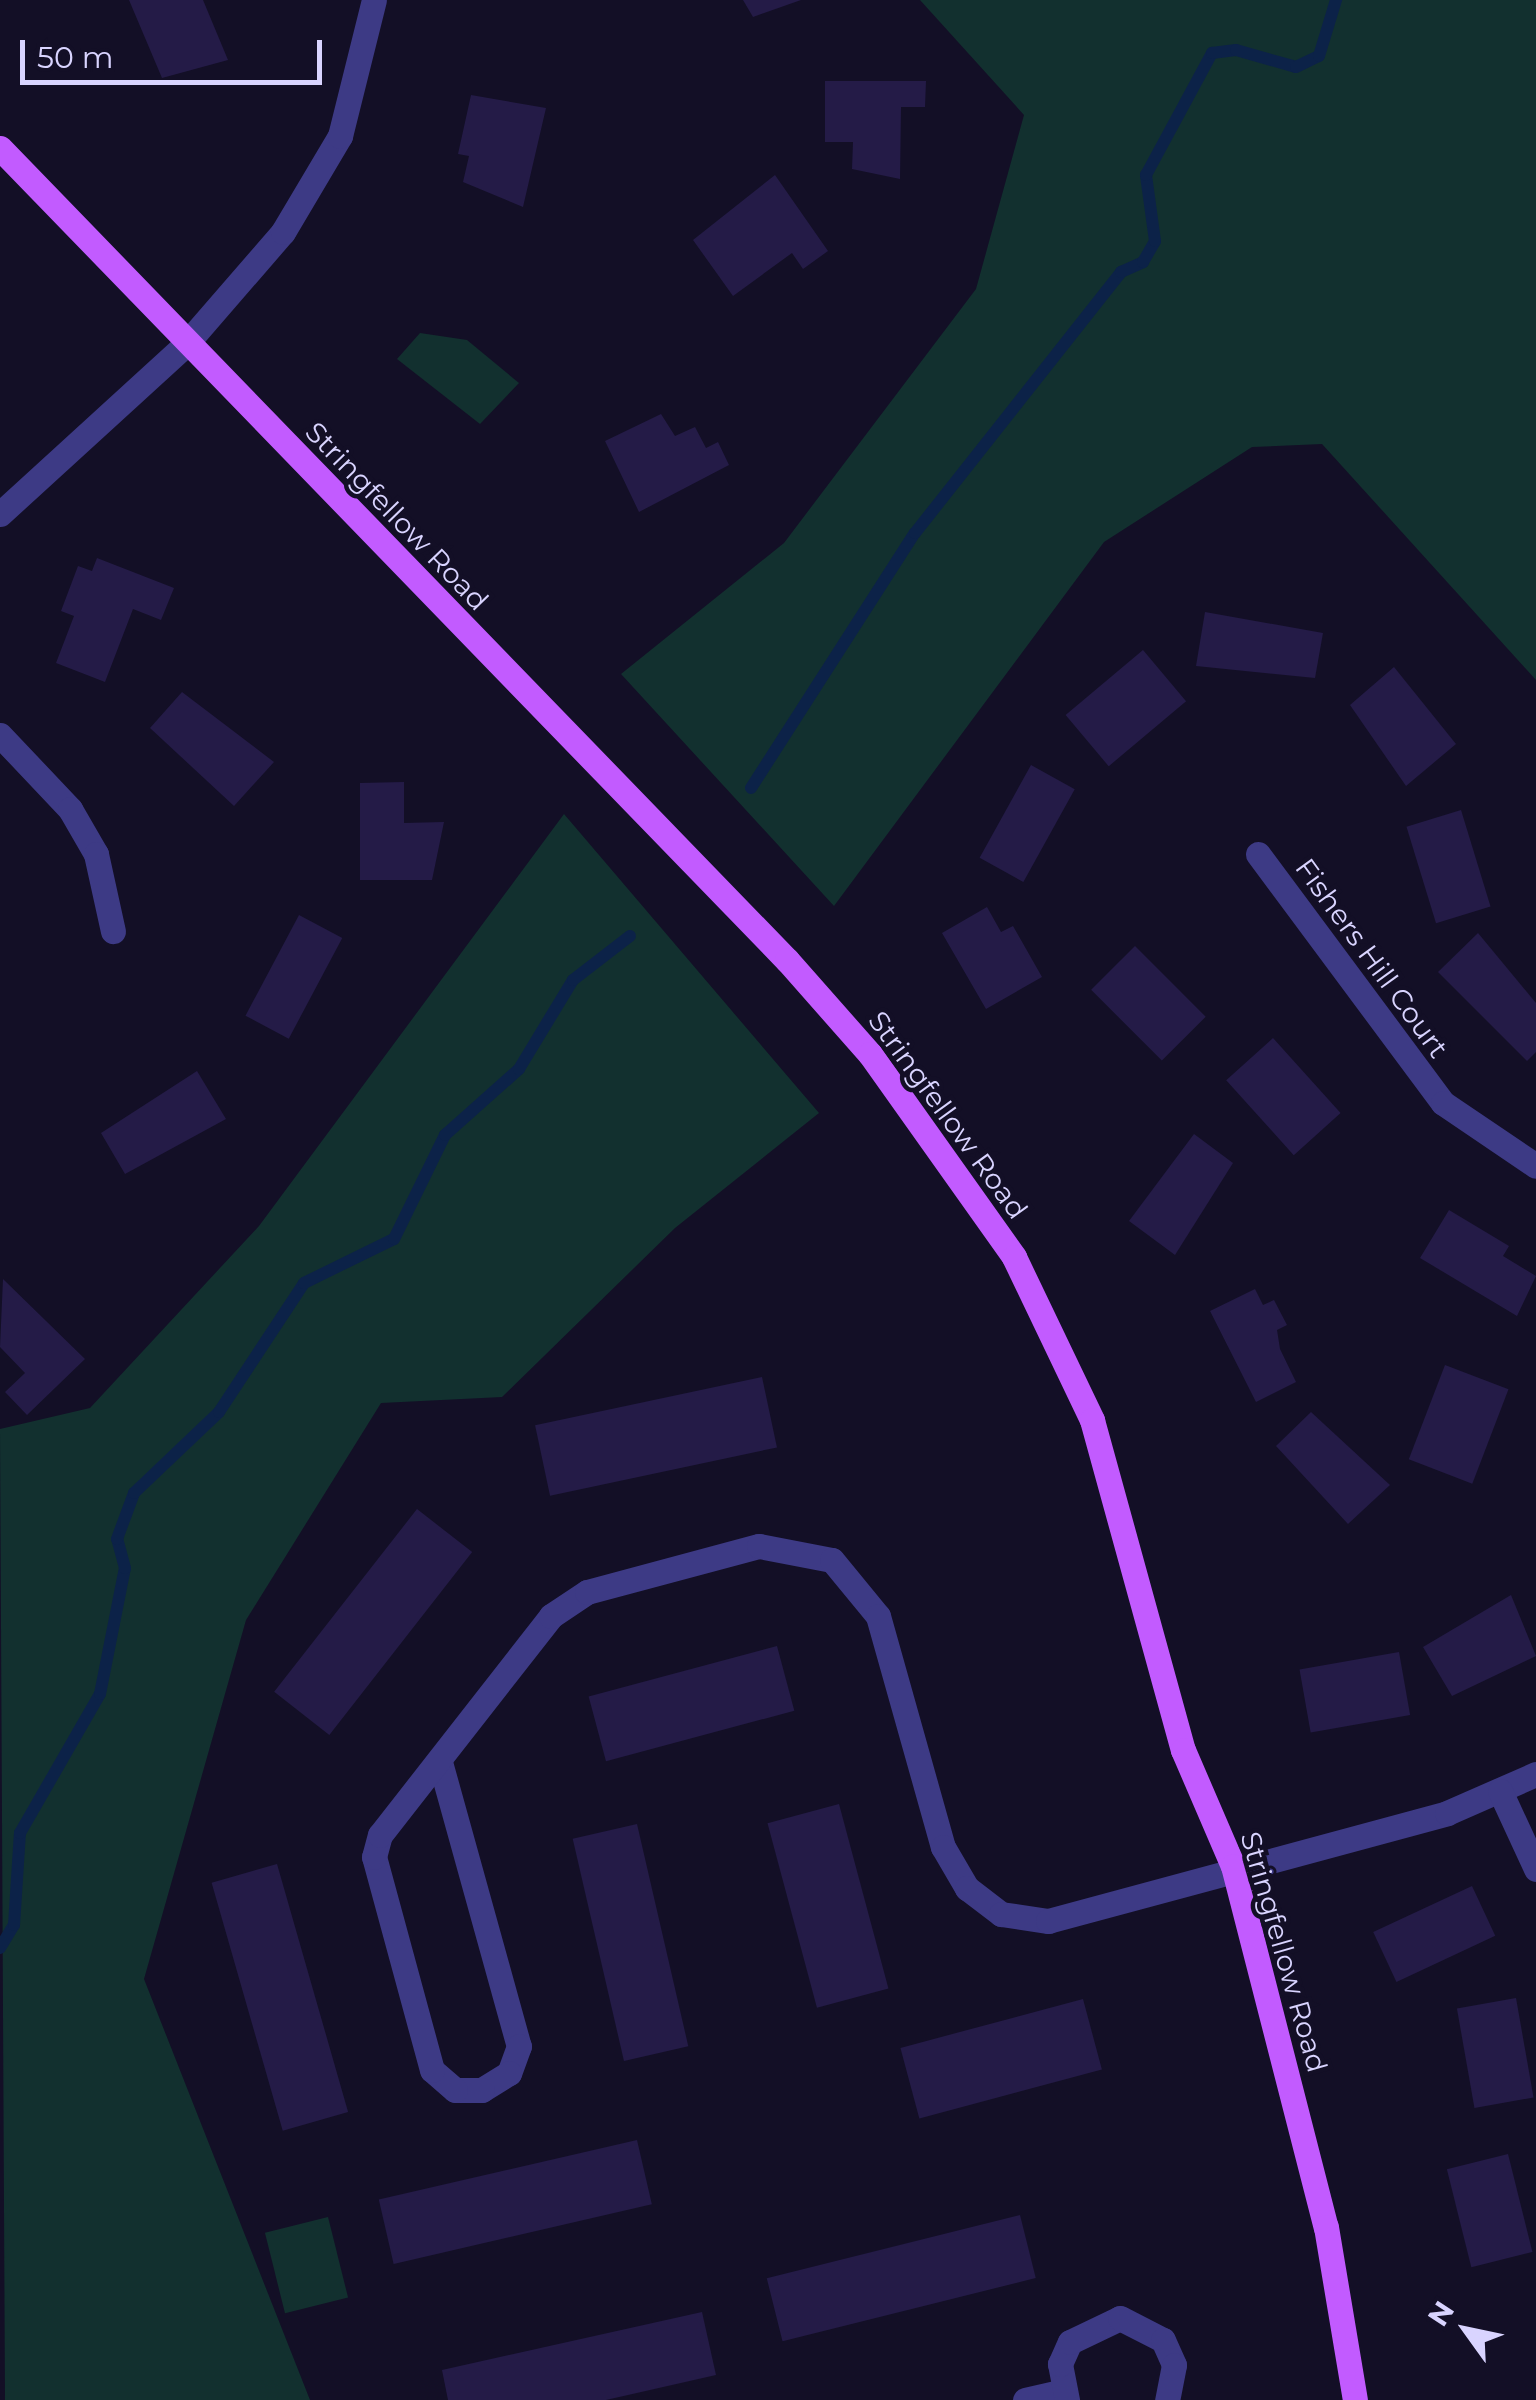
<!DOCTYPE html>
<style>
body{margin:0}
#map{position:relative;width:1536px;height:2400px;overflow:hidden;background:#130f26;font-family:Montserrat,sans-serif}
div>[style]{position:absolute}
.green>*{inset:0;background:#12302f;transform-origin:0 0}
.stream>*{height:12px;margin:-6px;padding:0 6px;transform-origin:6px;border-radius:6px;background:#0c2248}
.building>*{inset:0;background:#241b47;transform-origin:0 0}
.minor>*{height:25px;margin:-12.5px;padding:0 12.5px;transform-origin:12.5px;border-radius:12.5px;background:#3d3a85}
.major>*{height:25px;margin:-12.5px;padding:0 12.5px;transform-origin:12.5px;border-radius:12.5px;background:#c25bff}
span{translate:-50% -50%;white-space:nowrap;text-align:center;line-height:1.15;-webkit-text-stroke:9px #130f26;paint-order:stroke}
.street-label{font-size:28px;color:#d9d4ff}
.north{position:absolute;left:1416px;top:2280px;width:100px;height:100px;-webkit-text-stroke:8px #130f26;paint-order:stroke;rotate:303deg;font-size:28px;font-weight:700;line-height:40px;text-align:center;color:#d9d4ff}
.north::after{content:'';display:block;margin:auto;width:35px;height:45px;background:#d9d4ff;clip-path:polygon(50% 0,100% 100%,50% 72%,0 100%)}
.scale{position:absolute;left:20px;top:40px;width:302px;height:45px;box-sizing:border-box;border:5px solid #d9d4ff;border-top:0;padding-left:12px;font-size:30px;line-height:35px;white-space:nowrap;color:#d9d4ff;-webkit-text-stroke:8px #130f26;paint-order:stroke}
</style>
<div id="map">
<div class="green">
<div style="clip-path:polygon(920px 0,1536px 0,1536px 680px,1322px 444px,1252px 447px,1104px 542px,834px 906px,621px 674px,784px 543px,976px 289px,1024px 115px)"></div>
<div style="clip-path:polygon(420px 333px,467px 340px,519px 383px,480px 424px,397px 359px)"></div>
<div style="clip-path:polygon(564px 814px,819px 1113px,675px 1228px,502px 1397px,381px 1403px,246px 1620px,144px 1979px,310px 2400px,5px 2400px,0 1429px,90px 1408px,259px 1226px)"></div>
<div style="left:328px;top:2217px;width:83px;height:65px;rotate:76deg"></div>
</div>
<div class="stream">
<div style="left:751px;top:788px;width:303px;rotate:-57.3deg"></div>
<div style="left:915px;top:533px;width:333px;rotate:-51.7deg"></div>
<div style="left:1121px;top:272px;width:24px;rotate:-24deg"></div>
<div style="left:1143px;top:262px;width:24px;rotate:-60deg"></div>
<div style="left:1155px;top:241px;width:67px;rotate:-97.8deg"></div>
<div style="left:1146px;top:175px;width:139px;rotate:-61.6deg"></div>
<div style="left:1212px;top:53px;width:24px;rotate:-7deg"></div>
<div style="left:1236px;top:50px;width:62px;rotate:15.8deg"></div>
<div style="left:1296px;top:67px;width:25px;rotate:-26deg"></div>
<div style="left:1319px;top:56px;width:59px;rotate:-73.1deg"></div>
<div style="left:0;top:1948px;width:27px;rotate:-59deg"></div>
<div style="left:14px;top:1925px;width:92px;rotate:-86.3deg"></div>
<div style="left:20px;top:1833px;width:160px;rotate:-60.1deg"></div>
<div style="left:100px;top:1694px;width:128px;rotate:-78.8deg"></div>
<div style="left:125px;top:1568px;width:30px;rotate:-105deg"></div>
<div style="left:117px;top:1539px;width:49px;rotate:-69.7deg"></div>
<div style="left:134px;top:1493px;width:117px;rotate:-43.6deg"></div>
<div style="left:219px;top:1412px;width:154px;rotate:-56.6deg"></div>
<div style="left:304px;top:1283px;width:100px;rotate:-26.1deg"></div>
<div style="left:394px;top:1239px;width:116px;rotate:-63.9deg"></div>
<div style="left:445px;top:1135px;width:99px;rotate:-41.7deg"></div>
<div style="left:519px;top:1069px;width:104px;rotate:-58.8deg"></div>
<div style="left:573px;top:980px;width:72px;rotate:-37.7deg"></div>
</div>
<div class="building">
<div style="clip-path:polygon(129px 0,203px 0,228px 60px,162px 78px)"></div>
<div style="clip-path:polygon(743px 0,801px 0,753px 17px)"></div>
<div style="clip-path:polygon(825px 81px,926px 81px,925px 107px,901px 107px,900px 179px,852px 169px,853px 142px,825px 142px)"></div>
<div style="clip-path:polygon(471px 95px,546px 108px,523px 207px,463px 182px,469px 156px,458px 154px)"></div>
<div style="clip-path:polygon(775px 175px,828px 251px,803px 269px,792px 253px,733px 296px,693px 240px)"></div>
<div style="clip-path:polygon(661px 414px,675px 436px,695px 427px,706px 448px,718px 442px,729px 465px,639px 512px,605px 441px)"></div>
<div style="clip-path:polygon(97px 558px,174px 588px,161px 620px,133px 609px,105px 682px,56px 663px,74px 616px,61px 611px,78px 566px,92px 571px)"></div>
<div style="clip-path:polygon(1205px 612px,1323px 633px,1315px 678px,1196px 666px)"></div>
<div style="left:1143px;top:650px;width:67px;height:101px;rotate:50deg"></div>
<div style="clip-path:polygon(1394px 667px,1456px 744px,1406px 786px,1350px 705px)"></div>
<div style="clip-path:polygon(182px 692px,274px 762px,234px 806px,150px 728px)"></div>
<div style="left:1031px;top:765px;width:50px;height:106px;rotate:29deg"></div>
<div style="clip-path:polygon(404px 782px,404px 823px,444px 822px,432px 880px,360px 880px,360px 783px)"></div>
<div style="left:1461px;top:810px;width:101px;height:57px;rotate:73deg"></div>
<div style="clip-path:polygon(987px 907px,1001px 932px,1013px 926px,1042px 977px,986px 1009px,942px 933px)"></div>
<div style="left:299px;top:915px;width:49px;height:114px;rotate:28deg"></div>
<div style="clip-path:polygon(1478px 933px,1536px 1003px,1536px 1052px,1527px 1061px,1438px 972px)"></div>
<div style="left:1135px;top:946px;width:100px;height:62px;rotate:45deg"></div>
<div style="left:1273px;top:1038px;width:101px;height:63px;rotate:48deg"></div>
<div style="clip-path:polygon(197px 1071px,226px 1119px,125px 1174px,101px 1133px)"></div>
<div style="clip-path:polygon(1194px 1134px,1233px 1163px,1175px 1255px,1129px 1221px)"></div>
<div style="clip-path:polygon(1449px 1210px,1509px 1246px,1503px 1256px,1536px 1276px,1517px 1316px,1420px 1258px)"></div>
<div style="clip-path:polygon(3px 1279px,85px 1359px,27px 1415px,5px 1392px,25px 1373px,0 1347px)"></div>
<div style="clip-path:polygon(1255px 1289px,1263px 1305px,1274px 1300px,1287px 1325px,1277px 1330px,1280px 1349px,1296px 1382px,1256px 1402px,1210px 1311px)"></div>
<div style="left:1445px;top:1365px;width:68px;height:101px;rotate:21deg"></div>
<div style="left:762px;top:1377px;width:72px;height:232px;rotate:78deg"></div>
<div style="clip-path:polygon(1311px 1412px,1390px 1485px,1348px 1524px,1276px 1446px)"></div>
<div style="left:417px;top:1509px;width:70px;height:232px;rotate:38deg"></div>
<div style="clip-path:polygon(1511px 1595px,1536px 1656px,1452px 1696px,1423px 1647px)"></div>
<div style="left:777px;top:1646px;width:67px;height:195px;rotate:75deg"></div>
<div style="left:1399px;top:1652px;width:64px;height:101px;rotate:80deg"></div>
<div style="left:839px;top:1804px;width:191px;height:74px;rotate:75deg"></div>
<div style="left:637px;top:1824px;width:228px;height:66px;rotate:77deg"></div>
<div style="left:277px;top:1864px;width:258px;height:68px;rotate:74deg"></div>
<div style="left:1472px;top:1886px;width:55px;height:109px;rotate:65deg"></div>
<div style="left:1516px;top:1998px;width:101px;height:60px;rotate:80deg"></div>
<div style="left:1083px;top:1999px;width:73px;height:189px;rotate:75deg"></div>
<div style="left:637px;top:2140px;width:66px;height:265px;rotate:77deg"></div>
<div style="left:1508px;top:2154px;width:101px;height:63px;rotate:76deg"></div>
<div style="left:1020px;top:2215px;width:65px;height:261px;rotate:76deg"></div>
<div style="clip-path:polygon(702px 2312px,716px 2375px,606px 2400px,448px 2400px,442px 2370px)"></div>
</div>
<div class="minor">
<div style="left:0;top:514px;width:252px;rotate:-42.4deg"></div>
<div style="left:186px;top:344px;width:148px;rotate:-49.1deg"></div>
<div style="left:283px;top:232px;width:112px;rotate:-59.3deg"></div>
<div style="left:340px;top:136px;width:140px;rotate:-76deg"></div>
<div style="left:0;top:735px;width:102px;rotate:46.6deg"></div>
<div style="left:70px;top:809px;width:52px;rotate:60deg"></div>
<div style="left:96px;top:854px;width:79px;rotate:77.6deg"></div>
<div style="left:1258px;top:854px;width:310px;rotate:53.4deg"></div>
<div style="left:1443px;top:1103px;width:112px;rotate:34.1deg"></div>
<div style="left:440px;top:1762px;width:295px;rotate:74.5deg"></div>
<div style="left:519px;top:2046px;width:29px;rotate:110deg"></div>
<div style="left:509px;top:2073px;width:32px;rotate:148deg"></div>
<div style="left:482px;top:2090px;width:27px;rotate:180deg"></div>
<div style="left:455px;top:2090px;width:30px;rotate:-139deg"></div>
<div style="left:432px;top:2070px;width:221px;rotate:-105.2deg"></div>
<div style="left:374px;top:1857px;width:23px;rotate:-75deg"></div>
<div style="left:380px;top:1835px;width:278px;rotate:-52deg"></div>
<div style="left:551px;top:1616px;width:43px;rotate:-33.7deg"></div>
<div style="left:587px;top:1592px;width:178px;rotate:-15deg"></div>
<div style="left:759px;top:1546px;width:74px;rotate:10.9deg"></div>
<div style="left:832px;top:1560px;width:72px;rotate:50.6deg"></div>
<div style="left:878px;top:1616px;width:240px;rotate:74.3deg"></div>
<div style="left:943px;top:1847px;width:48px;rotate:59.7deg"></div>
<div style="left:967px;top:1888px;width:43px;rotate:37.4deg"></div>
<div style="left:1001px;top:1914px;width:48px;rotate:8.5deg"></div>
<div style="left:1048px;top:1921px;width:413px;rotate:-15.1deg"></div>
<div style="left:1447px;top:1813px;width:97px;rotate:-23.7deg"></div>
<div style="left:1500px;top:1791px;width:86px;rotate:65.2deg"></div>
<div style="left:1025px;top:2400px;width:37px;rotate:-13deg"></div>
<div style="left:1067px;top:2400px;width:37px;rotate:-101deg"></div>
<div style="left:1060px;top:2364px;width:24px;rotate:-66deg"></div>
<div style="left:1070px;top:2342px;width:55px;rotate:-25.6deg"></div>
<div style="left:1120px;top:2318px;width:48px;rotate:27.1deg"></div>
<div style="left:1163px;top:2340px;width:27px;rotate:66deg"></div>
<div style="left:1174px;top:2365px;width:36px;rotate:101deg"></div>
</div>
<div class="major">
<div style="left:0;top:148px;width:1131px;rotate:45.9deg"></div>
<div style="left:787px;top:960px;width:125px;rotate:48.6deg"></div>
<div style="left:870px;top:1054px;width:249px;rotate:54.6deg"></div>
<div style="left:1014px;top:1257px;width:181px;rotate:64.4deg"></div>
<div style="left:1092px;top:1420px;width:342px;rotate:74.6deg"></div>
<div style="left:1183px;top:1750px;width:126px;rotate:66.7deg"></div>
<div style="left:1233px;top:1866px;width:373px;rotate:75.6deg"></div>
<div style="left:1326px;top:2227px;width:175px;rotate:80.5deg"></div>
</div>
<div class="street-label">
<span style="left:397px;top:516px;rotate:46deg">Stringfellow Road</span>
<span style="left:1372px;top:958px;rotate:54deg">Fishers Hill Court</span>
<span style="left:948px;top:1115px;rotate:54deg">Stringfellow Road</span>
<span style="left:1284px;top:1952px;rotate:74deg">Stringfellow Road</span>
</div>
<div class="north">N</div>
<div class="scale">50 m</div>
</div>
